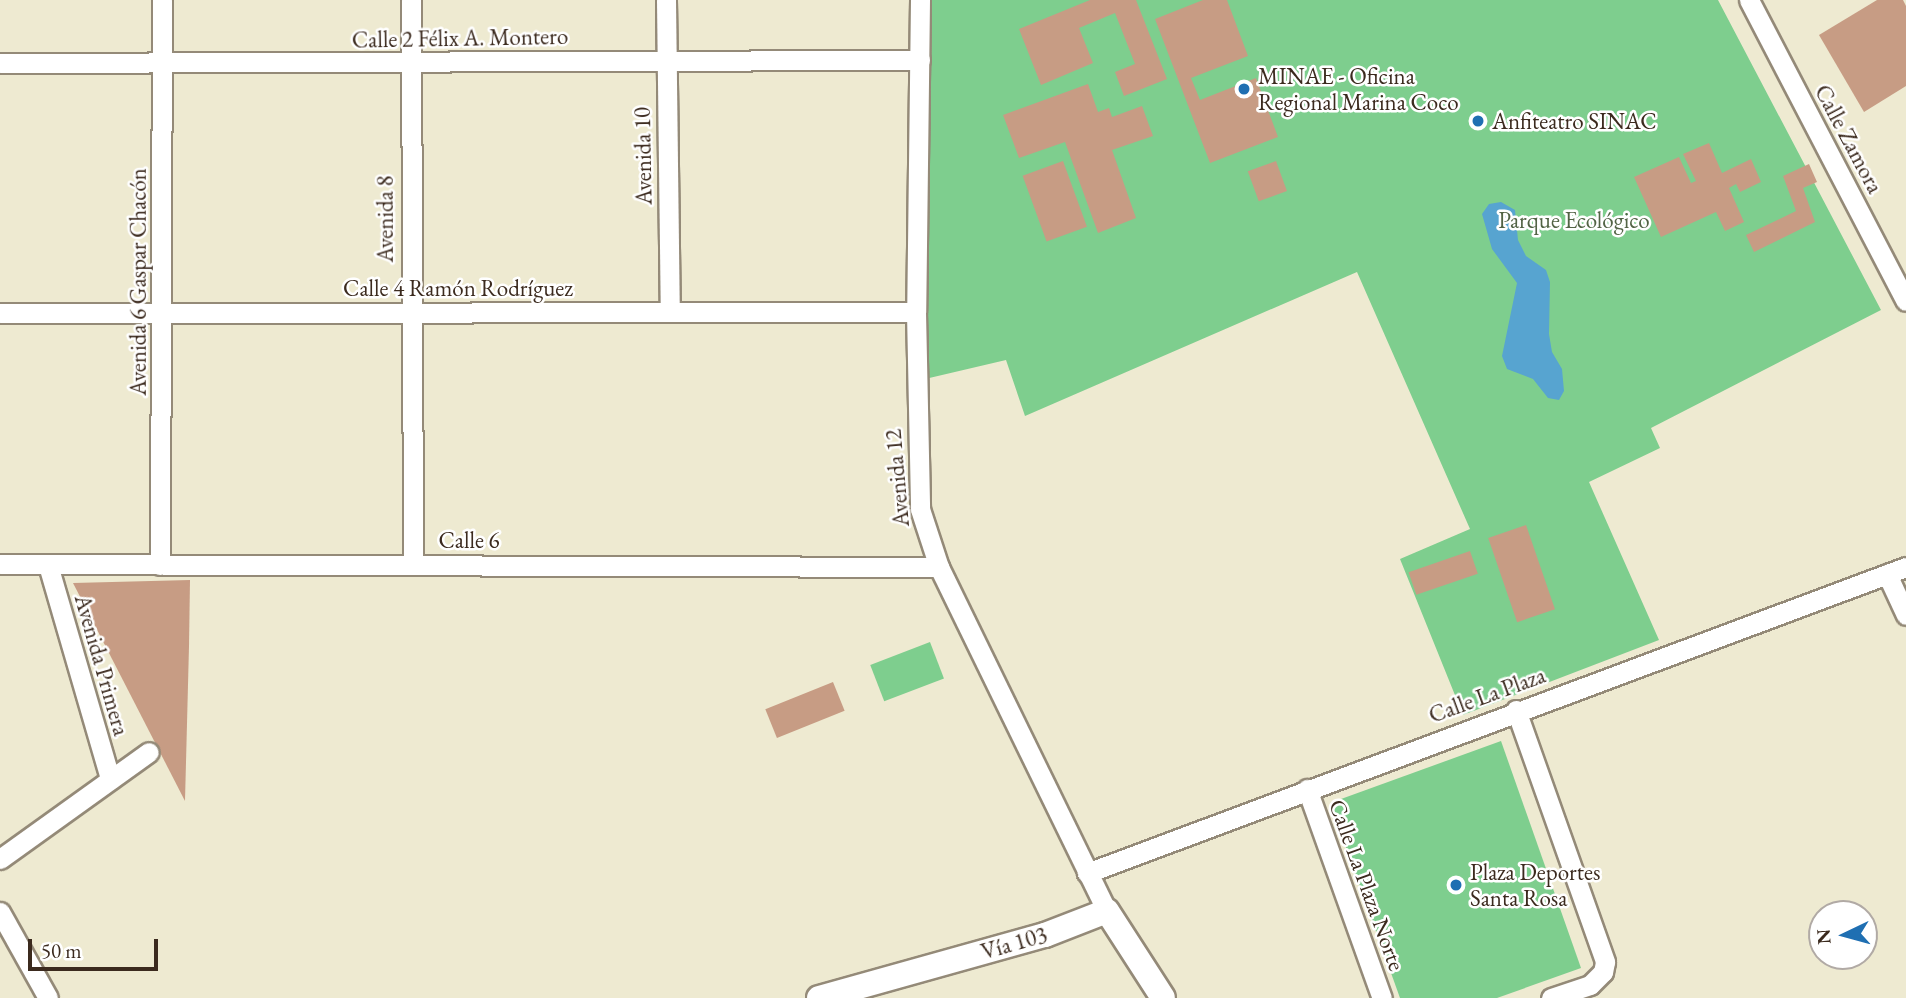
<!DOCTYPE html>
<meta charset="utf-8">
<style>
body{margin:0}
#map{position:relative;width:1906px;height:998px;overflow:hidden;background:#eeead1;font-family:"EB Garamond",serif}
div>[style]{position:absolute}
.green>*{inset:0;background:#7ece8e;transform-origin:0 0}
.water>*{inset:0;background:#57a4d0}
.building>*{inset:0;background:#c79c84;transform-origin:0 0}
.roads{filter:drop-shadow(2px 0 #948a78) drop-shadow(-2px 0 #948a78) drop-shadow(0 2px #948a78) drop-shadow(0 -2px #948a78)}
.minor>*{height:19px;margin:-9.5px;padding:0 9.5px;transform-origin:9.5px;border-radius:9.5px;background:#fff}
.major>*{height:24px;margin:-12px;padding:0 12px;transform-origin:12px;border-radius:12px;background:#fff}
.dots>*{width:19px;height:19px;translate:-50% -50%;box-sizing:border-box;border:4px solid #fff;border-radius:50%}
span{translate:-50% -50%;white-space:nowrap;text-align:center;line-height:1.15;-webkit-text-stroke:5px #fff;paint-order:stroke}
.street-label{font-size:23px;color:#3b2a1e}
.poi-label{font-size:23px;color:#3b2a1e}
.left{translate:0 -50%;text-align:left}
.park-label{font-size:23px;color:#526345}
.north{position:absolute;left:1808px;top:900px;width:70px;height:70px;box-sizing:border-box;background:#fff;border:2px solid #b1aaa5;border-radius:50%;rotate:265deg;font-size:19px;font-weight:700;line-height:28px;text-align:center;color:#3b2a1e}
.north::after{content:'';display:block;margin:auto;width:24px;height:32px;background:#1f6fb2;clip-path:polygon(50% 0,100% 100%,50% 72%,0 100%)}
.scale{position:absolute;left:28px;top:939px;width:130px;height:32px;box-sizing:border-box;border:4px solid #3b2a1e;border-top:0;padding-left:9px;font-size:21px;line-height:24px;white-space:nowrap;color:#3b2a1e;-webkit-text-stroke:5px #fff;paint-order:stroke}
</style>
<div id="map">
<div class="green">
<div style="clip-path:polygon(932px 0,1718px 0,1881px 310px,1651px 428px,1660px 448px,1589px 482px,1659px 640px,1463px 715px,1400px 559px,1470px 529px,1357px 272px,1025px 416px,1006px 360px,925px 379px)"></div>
<div style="left:930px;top:642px;width:39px;height:64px;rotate:69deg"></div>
<div style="clip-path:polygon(1501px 741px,1581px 968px,1497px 998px,1400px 998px,1330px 803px)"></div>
</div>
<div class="water">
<div style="clip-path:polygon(1501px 202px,1515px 210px,1518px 240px,1526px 256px,1546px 270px,1550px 282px,1549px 334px,1552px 352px,1562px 369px,1564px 391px,1559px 400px,1548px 398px,1533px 379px,1507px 369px,1502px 356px,1517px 283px,1492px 249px,1482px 214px,1489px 204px)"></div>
</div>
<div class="building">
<div style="clip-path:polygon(1090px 0,1136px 0,1167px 79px,1124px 96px,1115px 72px,1135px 64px,1115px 13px,1079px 28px,1093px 63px,1041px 85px,1019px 29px)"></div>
<div style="clip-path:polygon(1203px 0,1227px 0,1248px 56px,1191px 78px,1200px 100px,1256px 78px,1278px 137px,1210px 163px,1155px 19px)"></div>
<div style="clip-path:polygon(1877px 0,1903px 0,1906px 6px,1906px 86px,1864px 112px,1819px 35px)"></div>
<div style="clip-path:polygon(1088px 84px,1098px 112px,1109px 108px,1112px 117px,1142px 106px,1153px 136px,1112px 150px,1136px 218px,1098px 233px,1065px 142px,1019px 158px,1003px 115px)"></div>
<div style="clip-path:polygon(1709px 143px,1722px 173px,1751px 159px,1761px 182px,1740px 192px,1736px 184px,1729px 188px,1744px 222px,1725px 231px,1716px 212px,1661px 237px,1634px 177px,1679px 157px,1691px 183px,1696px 181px,1683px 154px)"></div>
<div style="left:1063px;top:161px;width:70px;height:43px;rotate:70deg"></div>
<div style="left:1276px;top:161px;width:32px;height:30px;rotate:70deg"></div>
<div style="clip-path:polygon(1809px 164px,1817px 182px,1803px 188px,1815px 222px,1754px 252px,1746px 235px,1796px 211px,1783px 176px)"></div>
<div style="left:1526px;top:525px;width:89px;height:40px;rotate:71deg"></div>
<div style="left:1470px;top:551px;width:24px;height:65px;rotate:71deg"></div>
<div style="clip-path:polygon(190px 580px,189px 646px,185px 801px,73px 583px)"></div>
<div style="left:833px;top:682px;width:31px;height:73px;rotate:68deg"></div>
</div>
<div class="roads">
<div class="minor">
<div style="left:411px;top:0;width:564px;rotate:89.8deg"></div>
<div style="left:666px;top:0;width:311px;rotate:89.3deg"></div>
<div style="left:920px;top:0;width:312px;rotate:90.7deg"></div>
<div style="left:916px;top:312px;width:197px;rotate:88.8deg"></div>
<div style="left:920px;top:509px;width:61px;rotate:71.9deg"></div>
<div style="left:939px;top:567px;width:383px;rotate:64deg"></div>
<div style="left:1749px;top:0;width:339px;rotate:62.5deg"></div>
<div style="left:0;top:63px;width:920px;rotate:-0.19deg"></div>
<div style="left:0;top:313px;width:916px;rotate:-0.06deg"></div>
<div style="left:0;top:564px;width:939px;rotate:0.18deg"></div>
<div style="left:48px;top:565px;width:223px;rotate:73.8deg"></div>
<div style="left:160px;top:565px;width:565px;rotate:-89.8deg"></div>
<div style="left:1887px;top:574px;width:45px;rotate:65.1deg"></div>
<div style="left:1516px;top:710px;width:267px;rotate:70.5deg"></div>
<div style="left:1605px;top:962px;width:10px;rotate:101deg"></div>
<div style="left:1603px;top:972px;width:18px;rotate:135deg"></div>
<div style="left:1590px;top:985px;width:41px;rotate:161.6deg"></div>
<div style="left:1307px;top:789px;width:222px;rotate:70.3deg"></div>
<div style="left:0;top:859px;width:183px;rotate:-35.7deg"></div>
<div style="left:1087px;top:873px;width:874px;rotate:-20.49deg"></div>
<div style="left:0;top:912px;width:98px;rotate:60.8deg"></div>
</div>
<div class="major">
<div style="left:819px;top:998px;width:235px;rotate:-15.6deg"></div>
<div style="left:1045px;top:935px;width:66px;rotate:-21.2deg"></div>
<div style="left:1107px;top:911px;width:103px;rotate:57.2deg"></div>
</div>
</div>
<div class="dots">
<div style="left:1244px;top:89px;background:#1f6fb2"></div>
<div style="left:1478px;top:121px;background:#1f6fb2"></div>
<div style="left:1456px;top:885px;background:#1f6fb2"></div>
</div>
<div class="street-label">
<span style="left:460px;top:38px;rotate:-1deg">Calle 2 Félix A. Montero</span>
<span style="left:1849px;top:139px;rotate:62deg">Calle Zamora</span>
<span style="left:643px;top:156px;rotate:-91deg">Avenida 10</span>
<span style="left:385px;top:219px;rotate:-90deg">Avenida 8</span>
<span style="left:138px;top:282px;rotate:-90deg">Avenida 6 Gaspar Chacón</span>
<span style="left:458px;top:288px">Calle 4 Ramón Rodríguez</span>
<span style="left:897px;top:478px;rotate:-95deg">Avenida 12</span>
<span style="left:469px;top:540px">Calle 6</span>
<span style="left:102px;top:665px;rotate:74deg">Avenida Primera</span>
<span style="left:1487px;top:695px;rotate:-20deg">Calle La Plaza</span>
<span style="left:1367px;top:885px;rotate:70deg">Calle La Plaza Norte</span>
<span style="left:1014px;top:943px;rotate:-16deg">Vía 103</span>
</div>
<div class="poi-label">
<span class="left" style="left:1258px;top:89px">MINAE - Oficina<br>Regional Marina Coco</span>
<span class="left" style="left:1492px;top:121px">Anfiteatro SINAC</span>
<span class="left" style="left:1470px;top:885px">Plaza Deportes<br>Santa Rosa</span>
</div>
<div class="park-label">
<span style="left:1574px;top:220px">Parque Ecológico</span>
</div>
<div class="north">N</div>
<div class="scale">50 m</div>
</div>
